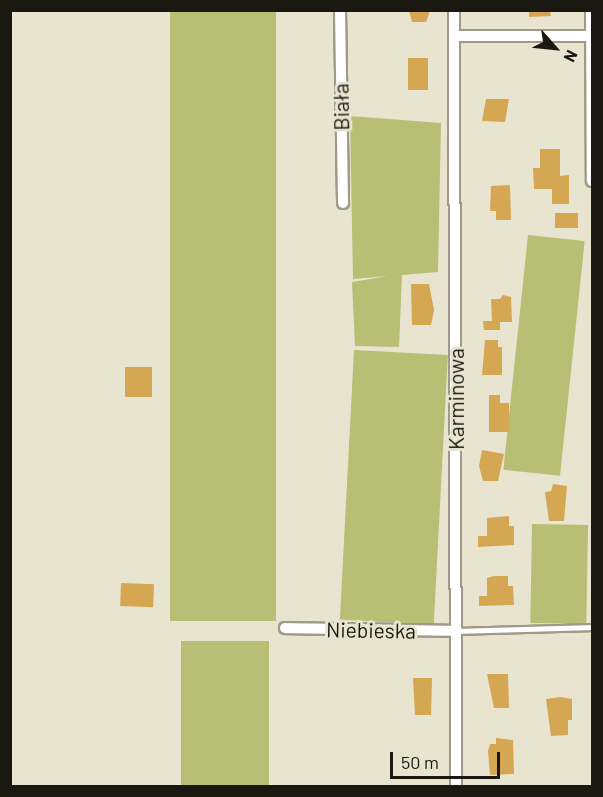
<!DOCTYPE html>
<meta charset="utf-8">
<style>
body{margin:0}
#map{position:relative;width:603px;height:797px;overflow:hidden;background:#e8e4d0;font-family:Barlow,sans-serif}
div>[style]{position:absolute}
.green>*{inset:0;background:#b6bf74;transform-origin:0 0}
.building>*{inset:0;background:#d6a752;transform-origin:0 0}
.roads{filter:drop-shadow(2px 0 #9e9a87) drop-shadow(-2px 0 #9e9a87) drop-shadow(0 2px #9e9a87) drop-shadow(0 -2px #9e9a87)}
.service>*{height:5px;margin:-2.5px;padding:0 2.5px;transform-origin:2.5px;border-radius:2.5px;background:#fff}
.minor>*{height:10px;margin:-5px;padding:0 5px;transform-origin:5px;border-radius:5px;background:#fff}
span{translate:-50% -50%;white-space:nowrap;text-align:center;line-height:1.15;-webkit-text-stroke:6px #e8e4d0;paint-order:stroke}
.street-label{font-size:21px;color:#191811}
.frame{position:absolute;inset:0;border:12px solid #191811;pointer-events:none}
.north{position:absolute;left:525px;top:18px;width:60px;height:60px;-webkit-text-stroke:4px #e8e4d0;paint-order:stroke;rotate:117deg;font-size:16px;font-weight:700;line-height:24px;text-align:center;color:#191811}
.north::after{content:'';display:block;margin:auto;width:21px;height:27px;background:#191811;clip-path:polygon(50% 0,100% 100%,50% 72%,0 100%)}
.scale{position:absolute;left:390px;top:752px;width:110px;height:27px;box-sizing:border-box;border:3px solid #191811;border-top:0;padding-left:8px;font-size:18px;line-height:21px;white-space:nowrap;color:#191811;-webkit-text-stroke:4px #e8e4d0;paint-order:stroke}
</style>
<div id="map">
<div class="green">
<div style="left:170px;top:11px;width:106px;height:610px"></div>
<div style="clip-path:polygon(350px 116px,441px 123px,438px 272px,402px 275px,399px 347px,355px 346px,352px 282px,388px 276px,353px 279px)"></div>
<div style="left:528px;top:235px;width:57px;height:236px;rotate:6deg"></div>
<div style="left:354px;top:350px;width:94px;height:270px;rotate:3deg"></div>
<div style="left:588px;top:525px;width:99px;height:56px;rotate:91deg"></div>
<div style="left:269px;top:641px;width:145px;height:88px;rotate:90deg"></div>
</div>
<div class="building">
<div style="clip-path:polygon(409px 10px,429px 10px,429px 14px,426px 22px,412px 22px)"></div>
<div style="clip-path:polygon(529px 10px,550px 10px,551px 16px,529px 17px)"></div>
<div style="left:408px;top:58px;width:20px;height:32px"></div>
<div style="clip-path:polygon(486px 99px,509px 99px,505px 122px,482px 121px)"></div>
<div style="clip-path:polygon(540px 149px,560px 149px,560px 176px,569px 175px,569px 204px,552px 204px,552px 189px,534px 189px,533px 168px,540px 168px)"></div>
<div style="clip-path:polygon(510px 185px,511px 220px,496px 220px,496px 211px,490px 211px,491px 186px)"></div>
<div style="left:555px;top:213px;width:23px;height:15px"></div>
<div style="clip-path:polygon(411px 284px,429px 284px,434px 310px,431px 325px,412px 325px)"></div>
<div style="clip-path:polygon(503px 295px,511px 297px,512px 322px,500px 322px,500px 330px,484px 330px,483px 321px,492px 321px,491px 299px,500px 299px)"></div>
<div style="clip-path:polygon(485px 340px,498px 340px,498px 347px,502px 347px,502px 375px,482px 375px)"></div>
<div style="left:125px;top:367px;width:27px;height:30px"></div>
<div style="clip-path:polygon(489px 395px,500px 395px,500px 403px,509px 403px,509px 432px,489px 432px)"></div>
<div style="clip-path:polygon(482px 450px,504px 454px,498px 481px,483px 481px,479px 466px)"></div>
<div style="clip-path:polygon(553px 484px,567px 486px,564px 521px,549px 521px,545px 492px,551px 491px)"></div>
<div style="clip-path:polygon(509px 516px,509px 526px,514px 526px,514px 545px,478px 547px,478px 536px,487px 536px,487px 518px)"></div>
<div style="clip-path:polygon(494px 576px,508px 576px,508px 586px,513px 586px,514px 605px,479px 606px,479px 596px,487px 596px,487px 578px)"></div>
<div style="left:121px;top:583px;width:33px;height:23px;rotate:2deg"></div>
<div style="clip-path:polygon(487px 674px,508px 674px,509px 708px,494px 708px)"></div>
<div style="clip-path:polygon(413px 678px,432px 678px,431px 715px,415px 715px)"></div>
<div style="clip-path:polygon(561px 697px,572px 699px,572px 720px,568px 720px,568px 735px,551px 736px,546px 699px)"></div>
<div style="clip-path:polygon(496px 738px,513px 740px,514px 774px,490px 775px,488px 751px,490px 744px,496px 744px)"></div>
</div>
<div class="roads">
<div class="service">
<div style="left:457px;top:631px;width:135px;rotate:-1.7deg"></div>
</div>
<div class="minor">
<div style="left:340px;top:10px;width:193px;rotate:89.1deg"></div>
<div style="left:454px;top:10px;width:776px;rotate:89.85deg"></div>
<div style="left:591px;top:10px;width:171px;rotate:89.7deg"></div>
<div style="left:454px;top:36px;width:138px"></div>
<div style="left:285px;top:628px;width:172px;rotate:1deg"></div>
</div>
</div>
<div class="street-label">
<span style="left:341px;top:107px;rotate:-91deg">Biała</span>
<span style="left:456px;top:399px;rotate:-90deg">Karminowa</span>
<span style="left:371px;top:630px;rotate:1deg">Niebieska</span>
</div>
<div class="frame"></div>
<div class="north">N</div>
<div class="scale">50 m</div>
</div>
